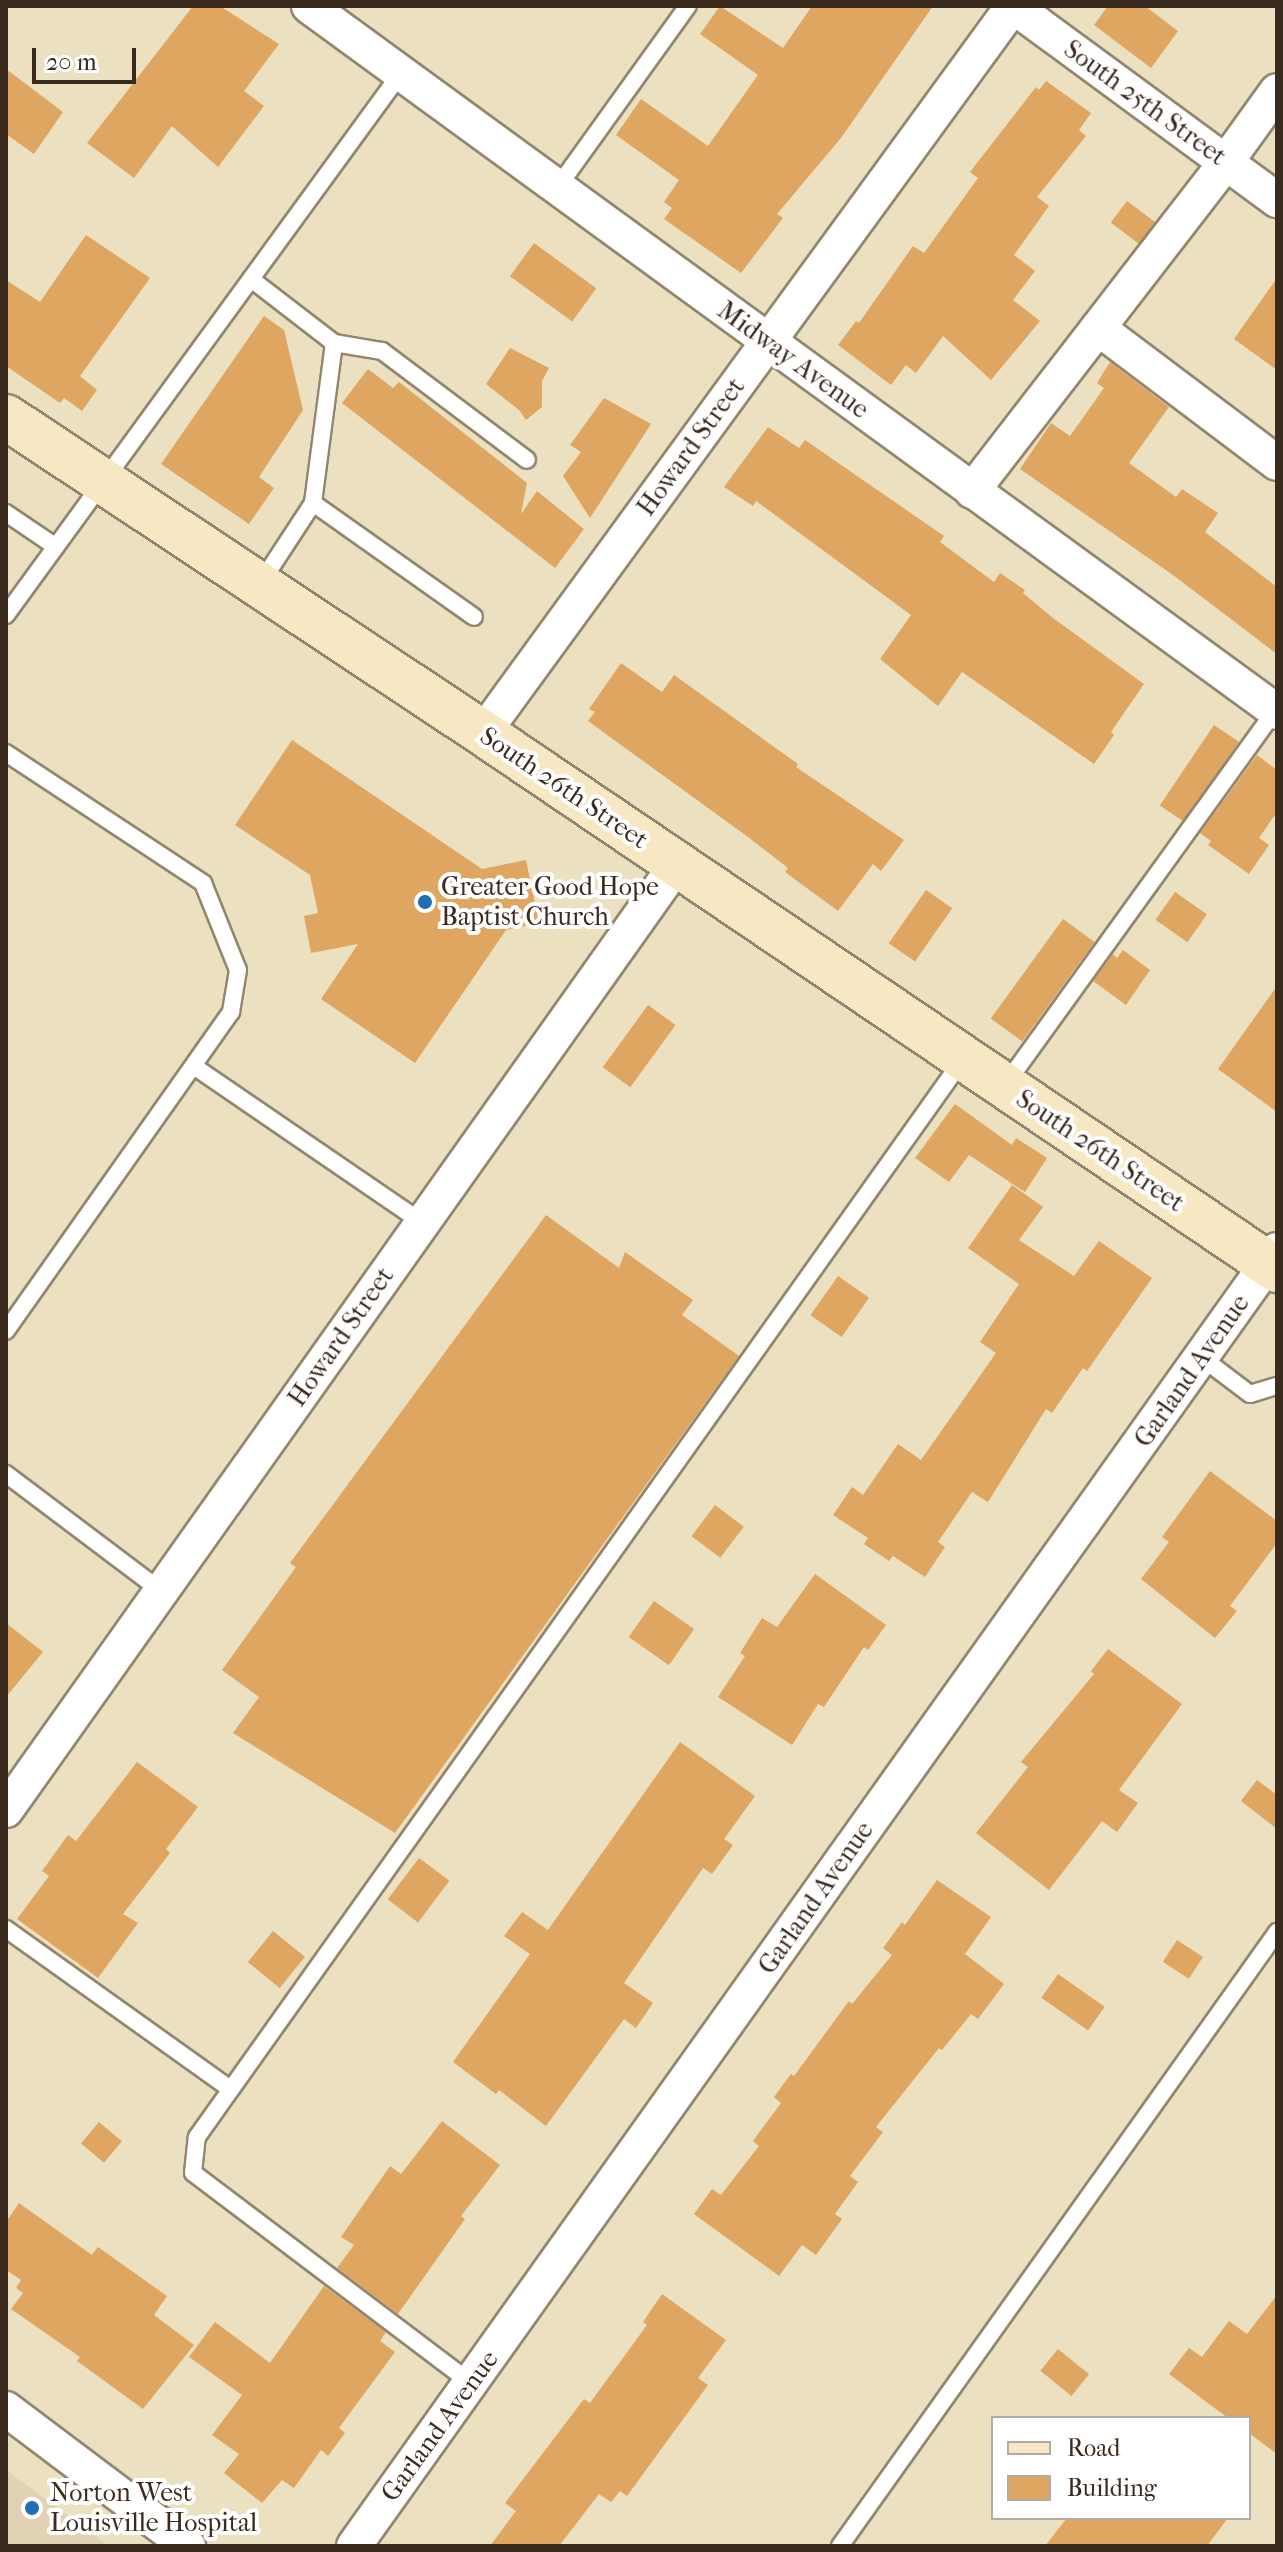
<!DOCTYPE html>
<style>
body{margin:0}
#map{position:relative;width:1283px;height:2552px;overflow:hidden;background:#ebe1c0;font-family:"IM FELL French Canon",serif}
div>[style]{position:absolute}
.built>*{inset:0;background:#e2d2b4}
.building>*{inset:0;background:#dea661;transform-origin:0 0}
.roads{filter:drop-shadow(2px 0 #93866f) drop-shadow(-2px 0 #93866f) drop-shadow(0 2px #93866f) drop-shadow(0 -2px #93866f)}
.lane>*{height:16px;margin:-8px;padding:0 8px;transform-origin:8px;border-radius:8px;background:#fff}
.street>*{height:34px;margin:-17px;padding:0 17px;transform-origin:17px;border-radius:17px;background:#fff}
.secondary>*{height:44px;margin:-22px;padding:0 22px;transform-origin:22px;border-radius:22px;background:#f8e7c3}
.dots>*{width:22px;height:22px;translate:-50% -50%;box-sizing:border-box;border:4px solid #fff;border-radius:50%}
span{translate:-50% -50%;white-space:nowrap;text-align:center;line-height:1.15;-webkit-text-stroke:8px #fff;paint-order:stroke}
.street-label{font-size:26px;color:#3b2a1e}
.poi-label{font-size:26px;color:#3b2a1e}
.left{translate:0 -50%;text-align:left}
.frame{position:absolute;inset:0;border:8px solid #3b2a1e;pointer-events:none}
.legend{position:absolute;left:991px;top:2416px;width:260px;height:104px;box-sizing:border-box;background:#fff;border:2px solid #b1aaa5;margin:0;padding:10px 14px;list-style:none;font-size:24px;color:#3b2a1e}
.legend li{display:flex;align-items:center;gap:16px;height:40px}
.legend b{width:40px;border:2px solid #b1aaa5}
.scale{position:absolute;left:32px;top:48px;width:104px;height:36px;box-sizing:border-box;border:4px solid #3b2a1e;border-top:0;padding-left:10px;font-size:24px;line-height:28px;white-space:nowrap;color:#3b2a1e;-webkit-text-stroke:6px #fff;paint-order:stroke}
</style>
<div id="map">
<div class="built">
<div style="clip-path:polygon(6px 2470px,109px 2546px,6px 2546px)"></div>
</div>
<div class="building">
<div style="clip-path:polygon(193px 6px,220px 6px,279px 44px,244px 91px,264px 106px,218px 167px,172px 126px,134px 178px,87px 143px)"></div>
<div style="clip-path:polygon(720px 6px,783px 48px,812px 6px,933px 6px,841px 138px,777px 214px,783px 218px,741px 273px,664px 219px,672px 208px,664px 202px,679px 180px,616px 135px,641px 99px,708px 146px,758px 75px,700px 34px)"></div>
<div style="clip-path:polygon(1108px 6px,1145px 6px,1178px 31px,1151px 68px,1094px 25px)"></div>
<div style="clip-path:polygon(6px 69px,63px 112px,34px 154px,6px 134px)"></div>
<div style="clip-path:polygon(1046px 81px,1091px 113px,1079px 130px,1086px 136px,1037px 197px,1049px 206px,1014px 255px,1035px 271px,1013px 300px,1040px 321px,991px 380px,943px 336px,916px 373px,906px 365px,891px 385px,838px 345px,856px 321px,859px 323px,913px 246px,924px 253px,978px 178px,970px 172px,1036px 87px,1039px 90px)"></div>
<div style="left:1127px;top:201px;width:35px;height:27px;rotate:37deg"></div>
<div style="clip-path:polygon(86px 235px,150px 278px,80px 376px,97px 390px,82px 411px,64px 398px,60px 403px,6px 366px,6px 280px,40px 302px)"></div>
<div style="left:534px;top:243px;width:77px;height:41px;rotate:36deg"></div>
<div style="clip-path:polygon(1277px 278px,1277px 370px,1234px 339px)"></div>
<div style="clip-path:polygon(264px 316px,284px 330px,303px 410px,259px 477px,274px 488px,249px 524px,161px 464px)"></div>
<div style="clip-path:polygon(510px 348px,549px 368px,542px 381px,542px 407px,526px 420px,519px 410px,486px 384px)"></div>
<div style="clip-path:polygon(1110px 362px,1169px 407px,1129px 463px,1176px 497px,1182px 489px,1218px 513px,1205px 532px,1277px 587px,1277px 654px,1173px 575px,1020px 469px,1051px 423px,1070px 436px,1104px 388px,1097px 383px)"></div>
<div style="clip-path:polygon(368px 369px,393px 388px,399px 382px,527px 483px,521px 514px,537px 491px,584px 529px,555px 568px,342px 403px)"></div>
<div style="clip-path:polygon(604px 398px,651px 424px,590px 518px,563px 476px,581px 452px,570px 445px)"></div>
<div style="clip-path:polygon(768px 427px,799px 448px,805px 440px,944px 536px,940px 542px,994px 582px,1000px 573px,1025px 590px,1023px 593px,1053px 618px,1144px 684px,1111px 732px,1114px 735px,1094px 764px,962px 672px,938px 706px,880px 659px,911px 615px,756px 501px,753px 506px,724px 487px)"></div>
<div style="clip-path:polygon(621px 663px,662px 692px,674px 675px,798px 764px,796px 767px,904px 840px,881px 871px,873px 864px,838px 911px,785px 872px,788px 868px,748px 837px,588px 721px,595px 712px,589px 709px)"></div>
<div style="left:1214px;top:725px;width:30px;height:97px;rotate:34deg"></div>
<div style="clip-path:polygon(292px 740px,482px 869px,526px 860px,539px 923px,506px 930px,415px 1063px,321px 999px,358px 944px,311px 953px,304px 916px,318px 913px,310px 875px,235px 825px)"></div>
<div style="clip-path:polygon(1257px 755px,1277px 770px,1277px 812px,1259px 838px,1269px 845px,1249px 874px,1208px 845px,1211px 841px,1200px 833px)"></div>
<div style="left:926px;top:890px;width:32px;height:65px;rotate:35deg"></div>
<div style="left:1175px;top:892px;width:39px;height:34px;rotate:35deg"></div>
<div style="left:1063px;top:919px;width:39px;height:123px;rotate:36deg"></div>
<div style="clip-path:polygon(1123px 950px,1150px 970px,1126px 1005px,1093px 981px,1113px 954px,1117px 958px)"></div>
<div style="clip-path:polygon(1277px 986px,1277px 1112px,1218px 1069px)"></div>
<div style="left:648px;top:1005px;width:34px;height:77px;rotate:36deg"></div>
<div style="clip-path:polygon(955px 1104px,1012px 1145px,1016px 1138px,1047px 1158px,1025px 1192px,969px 1155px,949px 1182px,915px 1158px)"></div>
<div style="clip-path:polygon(1012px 1185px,1043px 1207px,1019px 1240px,1074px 1276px,1099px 1241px,1152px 1278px,1087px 1371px,1083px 1368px,1052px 1413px,1046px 1409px,988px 1502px,972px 1492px,938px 1542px,945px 1547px,925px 1577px,893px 1556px,889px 1561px,864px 1544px,868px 1538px,833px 1515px,852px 1487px,863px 1495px,898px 1444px,921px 1460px,996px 1353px,980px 1342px,1019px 1284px,968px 1248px)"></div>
<div style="clip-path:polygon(546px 1215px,619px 1268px,625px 1252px,693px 1300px,682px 1315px,739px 1356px,395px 1833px,233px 1733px,259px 1697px,222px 1670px,296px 1567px,290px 1563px)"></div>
<div style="left:838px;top:1276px;width:38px;height:48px;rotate:35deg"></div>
<div style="clip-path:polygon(1210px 1471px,1277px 1521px,1277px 1543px,1230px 1606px,1237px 1611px,1215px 1638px,1141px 1579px,1169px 1542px,1162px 1537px)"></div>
<div style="left:715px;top:1505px;width:36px;height:39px;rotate:37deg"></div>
<div style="clip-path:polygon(815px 1574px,886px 1625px,868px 1650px,864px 1647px,824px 1707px,818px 1704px,792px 1745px,718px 1697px,745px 1656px,740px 1653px,762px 1618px,777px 1627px)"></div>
<div style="left:654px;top:1601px;width:49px;height:44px;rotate:35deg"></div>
<div style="clip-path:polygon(6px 1623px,43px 1652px,6px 1697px)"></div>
<div style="clip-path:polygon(1108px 1649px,1182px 1704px,1119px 1790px,1138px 1803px,1117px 1832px,1102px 1821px,1049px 1890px,976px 1833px,1028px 1767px,1021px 1762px,1094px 1674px,1091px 1671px)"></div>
<div style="clip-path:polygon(680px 1742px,755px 1796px,724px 1839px,733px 1845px,712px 1874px,703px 1868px,624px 1983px,653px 2003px,636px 2028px,624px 2019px,546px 2126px,499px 2090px,496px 2094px,453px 2062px,530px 1954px,504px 1936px,522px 1912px,548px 1930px)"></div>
<div style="clip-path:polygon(137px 1762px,198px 1807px,166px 1849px,170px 1853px,123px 1914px,138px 1923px,98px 1978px,17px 1919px,49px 1876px,42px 1871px,68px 1835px,76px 1841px)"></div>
<div style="clip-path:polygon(1257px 1780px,1277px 1795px,1277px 1829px,1241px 1801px)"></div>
<div style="left:419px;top:1858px;width:38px;height:52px;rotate:37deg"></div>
<div style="clip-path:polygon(937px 1880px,991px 1917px,965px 1954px,1004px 1984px,978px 2019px,971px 2014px,942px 2050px,939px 2048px,876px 2127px,883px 2132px,850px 2176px,858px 2182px,835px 2214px,842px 2219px,816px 2255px,802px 2245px,779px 2276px,694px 2214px,712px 2189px,721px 2195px,759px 2146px,753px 2141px,781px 2103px,774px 2097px,791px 2074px,794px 2076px,849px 2001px,852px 2004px,892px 1955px,883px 1948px,902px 1922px,905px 1925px)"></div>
<div style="left:273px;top:1931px;width:41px;height:40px;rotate:39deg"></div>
<div style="left:1177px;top:1940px;width:31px;height:26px;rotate:33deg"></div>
<div style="left:1058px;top:1974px;width:57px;height:29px;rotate:35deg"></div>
<div style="clip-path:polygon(442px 2121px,500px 2165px,461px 2216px,465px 2219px,398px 2314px,337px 2268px,354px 2245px,341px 2237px,390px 2166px,401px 2174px)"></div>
<div style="left:99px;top:2122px;width:30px;height:28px;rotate:40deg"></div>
<div style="clip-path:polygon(19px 2203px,92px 2255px,98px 2247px,167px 2296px,154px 2315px,194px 2345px,143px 2409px,77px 2361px,80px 2357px,11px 2309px,23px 2293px,16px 2288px,21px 2280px,6px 2270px,6px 2222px)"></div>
<div style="clip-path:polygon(324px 2286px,386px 2332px,380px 2341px,395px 2352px,339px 2428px,345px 2433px,328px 2456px,321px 2450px,294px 2488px,282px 2480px,262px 2503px,224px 2473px,239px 2454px,212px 2435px,242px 2395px,189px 2357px,215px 2322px,270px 2363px)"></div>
<div style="clip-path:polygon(662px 2294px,726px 2340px,698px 2378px,708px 2385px,627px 2496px,620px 2491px,611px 2502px,599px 2494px,559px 2546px,490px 2546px,516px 2511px,505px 2503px,584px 2399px,590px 2403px,647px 2325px,643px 2322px)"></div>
<div style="clip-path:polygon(1277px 2295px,1277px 2454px,1249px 2433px,1249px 2418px,1228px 2418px,1169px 2374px,1189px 2348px,1202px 2357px,1229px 2321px,1247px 2334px)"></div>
<div style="left:1058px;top:2349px;width:40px;height:28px;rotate:39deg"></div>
<div style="clip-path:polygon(1067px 2518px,1228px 2518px,1207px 2546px,1045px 2546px)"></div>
</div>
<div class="roads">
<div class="lane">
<div style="left:557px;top:188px;width:224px;rotate:-54.3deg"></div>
<div style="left:251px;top:279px;width:105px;rotate:37.6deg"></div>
<div style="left:334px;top:343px;width:161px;rotate:97.5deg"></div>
<div style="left:313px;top:503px;width:197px;rotate:35.3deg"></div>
<div style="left:334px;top:343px;width:49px;rotate:9.5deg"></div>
<div style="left:382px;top:351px;width:181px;rotate:36.9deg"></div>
<div style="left:6px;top:513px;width:60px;rotate:34.2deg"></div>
<div style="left:260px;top:584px;width:97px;rotate:-56.8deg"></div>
<div style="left:6px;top:615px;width:671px;rotate:-53.92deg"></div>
<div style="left:6px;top:753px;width:236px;rotate:33.4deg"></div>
<div style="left:203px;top:883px;width:94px;rotate:68.1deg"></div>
<div style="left:238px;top:970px;width:43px;rotate:99.5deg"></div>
<div style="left:231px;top:1012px;width:390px;rotate:125.2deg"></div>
<div style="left:195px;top:1067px;width:276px;rotate:34.4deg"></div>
<div style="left:1005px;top:1085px;width:461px;rotate:-54.2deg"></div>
<div style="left:1201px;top:1357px;width:61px;rotate:37.1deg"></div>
<div style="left:1250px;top:1394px;width:28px;rotate:-17deg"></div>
<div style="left:6px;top:1474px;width:194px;rotate:37deg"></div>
<div style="left:6px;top:1929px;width:274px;rotate:35.5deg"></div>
<div style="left:471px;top:2383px;width:348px;rotate:-142.9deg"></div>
<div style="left:193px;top:2173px;width:36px;rotate:-84deg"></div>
<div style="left:197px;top:2137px;width:1322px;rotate:-54.6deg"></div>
<div style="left:840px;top:2546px;width:754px;rotate:-54.56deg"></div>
</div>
<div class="street">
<div style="left:309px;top:6px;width:1198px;rotate:36.1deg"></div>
<div style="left:1013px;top:6px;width:328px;rotate:36.3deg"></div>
<div style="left:1098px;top:328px;width:224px;rotate:37deg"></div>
<div style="left:972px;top:491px;width:416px;rotate:-52.3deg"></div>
<div style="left:1226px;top:162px;width:87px;rotate:-54.3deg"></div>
<div style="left:483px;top:733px;width:900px;rotate:-53.91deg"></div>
<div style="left:6px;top:1810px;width:1160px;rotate:-54.65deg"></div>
<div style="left:6px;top:2409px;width:228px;rotate:37deg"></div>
<div style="left:354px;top:2546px;width:1591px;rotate:-54.54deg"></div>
</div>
<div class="secondary">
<div style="left:6px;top:417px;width:572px;rotate:33.52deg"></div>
<div style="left:483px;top:733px;width:959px;rotate:34.07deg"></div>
</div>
</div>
<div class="dots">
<div style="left:425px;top:902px;background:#1f6fb2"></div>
<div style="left:32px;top:2508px;background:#1f6fb2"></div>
</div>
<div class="street-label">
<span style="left:1145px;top:103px;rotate:36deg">South 25th Street</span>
<span style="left:793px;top:360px;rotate:36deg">Midway Avenue</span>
<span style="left:691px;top:447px;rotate:-54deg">Howard Street</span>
<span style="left:564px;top:788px;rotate:34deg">South 26th Street</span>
<span style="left:1100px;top:1151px;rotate:34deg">South 26th Street</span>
<span style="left:341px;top:1337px;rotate:-55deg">Howard Street</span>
<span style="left:1192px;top:1371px;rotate:-55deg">Garland Avenue</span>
<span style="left:816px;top:1898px;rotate:-55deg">Garland Avenue</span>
<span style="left:440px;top:2426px;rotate:-54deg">Garland Avenue</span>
</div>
<div class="poi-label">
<span class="left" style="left:441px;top:902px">Greater Good Hope<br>Baptist Church</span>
<span class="left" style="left:50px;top:2508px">Norton West<br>Louisville Hospital</span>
</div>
<div class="frame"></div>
<ul class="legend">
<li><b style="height:10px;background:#f8e7c3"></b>Road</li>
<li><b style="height:22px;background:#dea661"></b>Building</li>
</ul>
<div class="scale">20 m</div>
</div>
